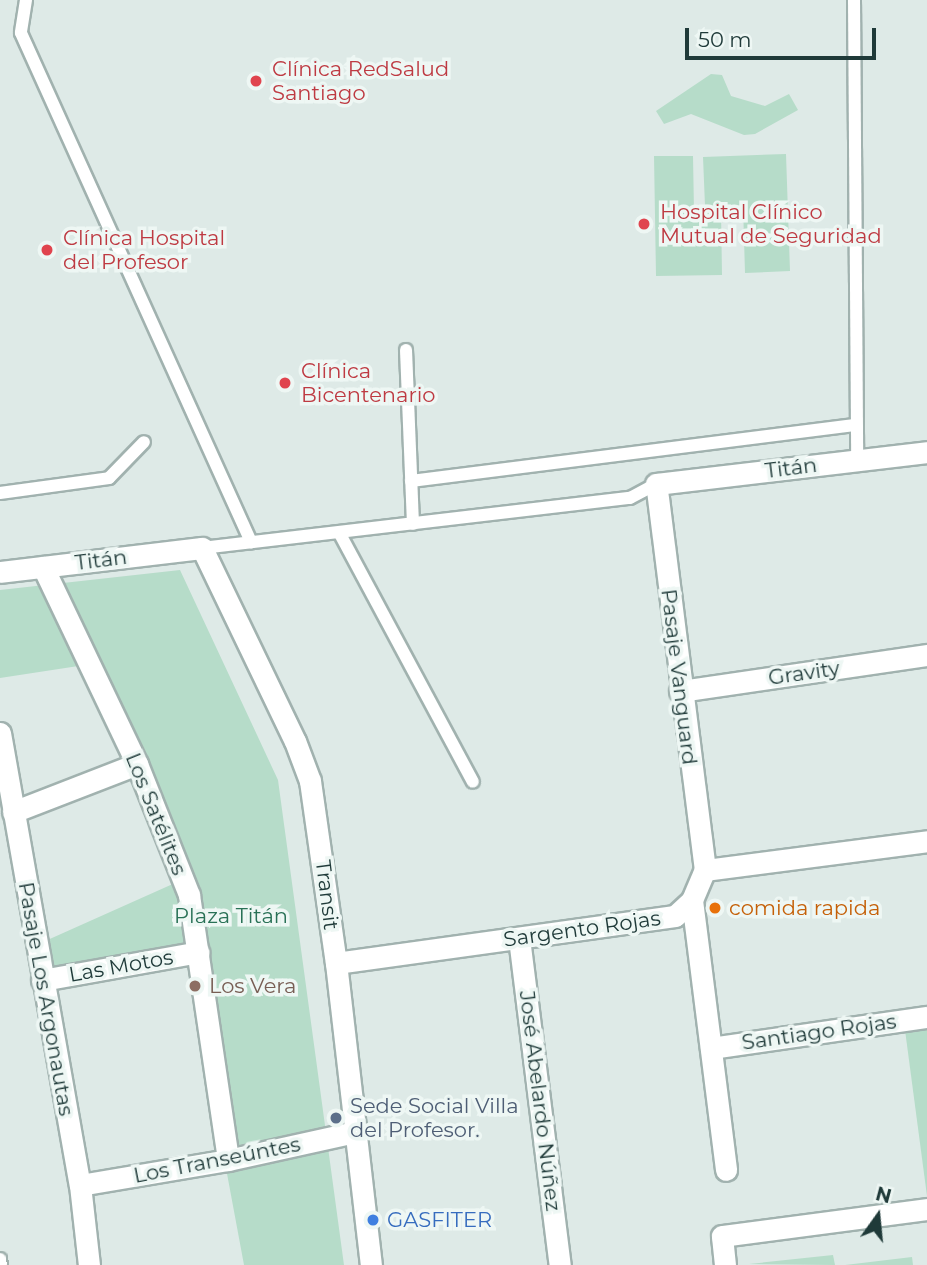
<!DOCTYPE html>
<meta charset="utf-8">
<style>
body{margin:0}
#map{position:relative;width:927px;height:1265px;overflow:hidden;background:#deeae7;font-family:Montserrat,sans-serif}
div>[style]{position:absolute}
.green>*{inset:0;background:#b6dcc9}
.roads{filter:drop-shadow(2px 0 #a1b2af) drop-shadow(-2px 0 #a1b2af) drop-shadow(0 2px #a1b2af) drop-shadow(0 -2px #a1b2af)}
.lane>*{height:12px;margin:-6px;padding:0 6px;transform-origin:6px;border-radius:6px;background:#fff}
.street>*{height:21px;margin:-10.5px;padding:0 10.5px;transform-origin:10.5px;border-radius:10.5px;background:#fff}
.dots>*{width:19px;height:19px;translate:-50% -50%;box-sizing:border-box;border:4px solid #eef7f4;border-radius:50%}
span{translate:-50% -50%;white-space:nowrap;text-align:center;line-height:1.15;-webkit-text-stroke:7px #eef7f4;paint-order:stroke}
.health-label{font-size:21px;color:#be3a42}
.left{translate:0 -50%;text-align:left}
.street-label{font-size:21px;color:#1f3a39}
.food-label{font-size:21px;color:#c56008}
.park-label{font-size:21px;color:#297156}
.education-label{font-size:21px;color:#785e54}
.service-label{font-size:21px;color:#4e5e75}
.shop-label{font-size:21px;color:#366cbe}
.north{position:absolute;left:843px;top:1181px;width:70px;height:70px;-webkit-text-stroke:5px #eef7f4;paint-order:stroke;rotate:15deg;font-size:19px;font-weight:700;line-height:28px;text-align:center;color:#1f3a39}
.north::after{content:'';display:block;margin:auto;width:24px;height:32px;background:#1f3a39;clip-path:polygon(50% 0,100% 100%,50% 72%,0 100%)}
.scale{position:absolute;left:685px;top:28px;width:191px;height:32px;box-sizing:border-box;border:4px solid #1f3a39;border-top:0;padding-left:9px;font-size:21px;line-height:24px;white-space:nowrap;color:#1f3a39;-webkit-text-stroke:5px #eef7f4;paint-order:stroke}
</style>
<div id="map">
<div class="green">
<div style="clip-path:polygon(711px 74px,722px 75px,731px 96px,765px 106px,789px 94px,798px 110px,755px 134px,744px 135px,691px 114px,664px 124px,656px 111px)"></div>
<div style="clip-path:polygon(786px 154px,790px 271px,745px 273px,743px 205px,705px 206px,703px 157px)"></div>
<div style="clip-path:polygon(654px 156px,693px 156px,694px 211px,721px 211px,722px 275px,656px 276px)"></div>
<div style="clip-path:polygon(180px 570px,278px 780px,344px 1265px,244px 1265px,188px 964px,51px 989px,43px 942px,175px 883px,98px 663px,0 678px,0 590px)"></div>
<div style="clip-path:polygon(927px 1028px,927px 1196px,905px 1030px)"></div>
<div style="clip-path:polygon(833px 1255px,835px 1265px,749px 1264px)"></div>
<div style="clip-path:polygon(912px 1257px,913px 1265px,845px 1265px)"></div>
</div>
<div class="roads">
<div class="lane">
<div style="left:26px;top:0;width:33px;rotate:99deg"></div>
<div style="left:21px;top:33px;width:559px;rotate:65.68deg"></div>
<div style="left:854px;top:0;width:460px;rotate:89.6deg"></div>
<div style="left:406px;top:350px;width:174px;rotate:87.7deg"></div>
<div style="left:411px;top:481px;width:449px;rotate:-7.2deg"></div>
<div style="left:0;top:493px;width:110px;rotate:-7.8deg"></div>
<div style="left:109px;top:478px;width:50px;rotate:-45.8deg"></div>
<div style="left:340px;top:534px;width:281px;rotate:61.8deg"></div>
<div style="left:202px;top:548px;width:431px;rotate:-6.7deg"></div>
<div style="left:630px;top:498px;width:30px;rotate:-28deg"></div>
<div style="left:0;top:1259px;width:6px;rotate:81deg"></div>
</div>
<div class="street">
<div style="left:43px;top:567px;width:218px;rotate:64.5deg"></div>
<div style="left:137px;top:764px;width:141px;rotate:68.3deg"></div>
<div style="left:189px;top:895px;width:268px;rotate:81.6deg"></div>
<div style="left:0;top:572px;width:203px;rotate:-6.8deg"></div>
<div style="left:202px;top:548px;width:214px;rotate:64.3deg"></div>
<div style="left:295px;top:741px;width:43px;rotate:69.4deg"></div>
<div style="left:310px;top:781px;width:184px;rotate:81.9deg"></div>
<div style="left:336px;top:963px;width:304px;rotate:83.4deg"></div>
<div style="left:680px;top:691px;width:250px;rotate:-8.3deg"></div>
<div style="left:0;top:733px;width:459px;rotate:80deg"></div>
<div style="left:80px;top:1185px;width:81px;rotate:83.6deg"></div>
<div style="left:13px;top:812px;width:133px;rotate:-21.2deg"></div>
<div style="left:705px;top:870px;width:389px;rotate:-97.2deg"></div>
<div style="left:656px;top:484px;width:273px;rotate:-6.7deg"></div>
<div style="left:705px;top:870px;width:224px;rotate:-7.4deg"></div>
<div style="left:692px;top:900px;width:272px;rotate:82.8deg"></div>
<div style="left:519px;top:938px;width:330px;rotate:82.9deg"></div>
<div style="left:336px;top:963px;width:342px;rotate:-7.9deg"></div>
<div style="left:675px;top:916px;width:23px;rotate:-43deg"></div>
<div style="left:692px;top:900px;width:33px;rotate:-67deg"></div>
<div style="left:42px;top:980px;width:159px;rotate:-10.1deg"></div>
<div style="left:711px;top:1048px;width:218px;rotate:-8.2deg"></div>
<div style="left:80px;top:1185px;width:150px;rotate:-9.6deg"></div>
<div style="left:228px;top:1160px;width:130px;rotate:-12.4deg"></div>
<div style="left:725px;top:1265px;width:29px;rotate:-96deg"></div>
<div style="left:722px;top:1236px;width:207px;rotate:-7.5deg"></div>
</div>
</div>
<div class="dots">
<div style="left:256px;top:81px;background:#e0444e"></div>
<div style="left:644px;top:224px;background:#e0444e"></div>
<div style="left:47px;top:250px;background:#e0444e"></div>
<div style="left:285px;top:383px;background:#e0444e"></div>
<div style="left:715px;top:908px;background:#e8710a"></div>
<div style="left:195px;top:986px;background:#8d6e63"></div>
<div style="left:336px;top:1118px;background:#5c6f8a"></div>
<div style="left:373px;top:1220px;background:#3f7fe0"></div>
</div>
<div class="health-label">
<span class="left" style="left:272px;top:81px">Clínica RedSalud<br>Santiago</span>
<span class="left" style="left:660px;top:224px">Hospital Clínico<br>Mutual de Seguridad</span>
<span class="left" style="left:63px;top:250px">Clínica Hospital<br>del Profesor</span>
<span class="left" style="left:301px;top:383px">Clínica<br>Bicentenario</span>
</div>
<div class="street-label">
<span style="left:791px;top:468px;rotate:-7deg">Titán</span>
<span style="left:101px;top:560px;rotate:-7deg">Titán</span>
<span style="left:804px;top:673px;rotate:-8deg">Gravity</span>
<span style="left:679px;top:677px;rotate:83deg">Pasaje Vanguard</span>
<span style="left:156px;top:814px;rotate:68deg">Los Satélites</span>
<span style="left:327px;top:895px;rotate:83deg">Transit</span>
<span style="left:582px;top:929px;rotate:-8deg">Sargento Rojas</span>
<span style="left:121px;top:966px;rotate:-10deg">Las Motos</span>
<span style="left:46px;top:999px;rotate:80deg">Pasaje Los Argonautas</span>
<span style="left:819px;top:1032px;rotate:-8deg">Santiago Rojas</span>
<span style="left:540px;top:1101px;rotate:83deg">José Abelardo Núñez</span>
<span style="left:217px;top:1160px;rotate:-11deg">Los Transeúntes</span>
</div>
<div class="food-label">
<span class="left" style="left:729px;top:908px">comida rapida</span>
</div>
<div class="park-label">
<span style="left:231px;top:916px">Plaza Titán</span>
</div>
<div class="education-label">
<span class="left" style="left:209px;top:986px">Los Vera</span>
</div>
<div class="service-label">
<span class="left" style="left:350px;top:1118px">Sede Social Villa<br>del Profesor.</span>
</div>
<div class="shop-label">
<span class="left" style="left:387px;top:1220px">GASFITER</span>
</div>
<div class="north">N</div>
<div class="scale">50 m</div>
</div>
